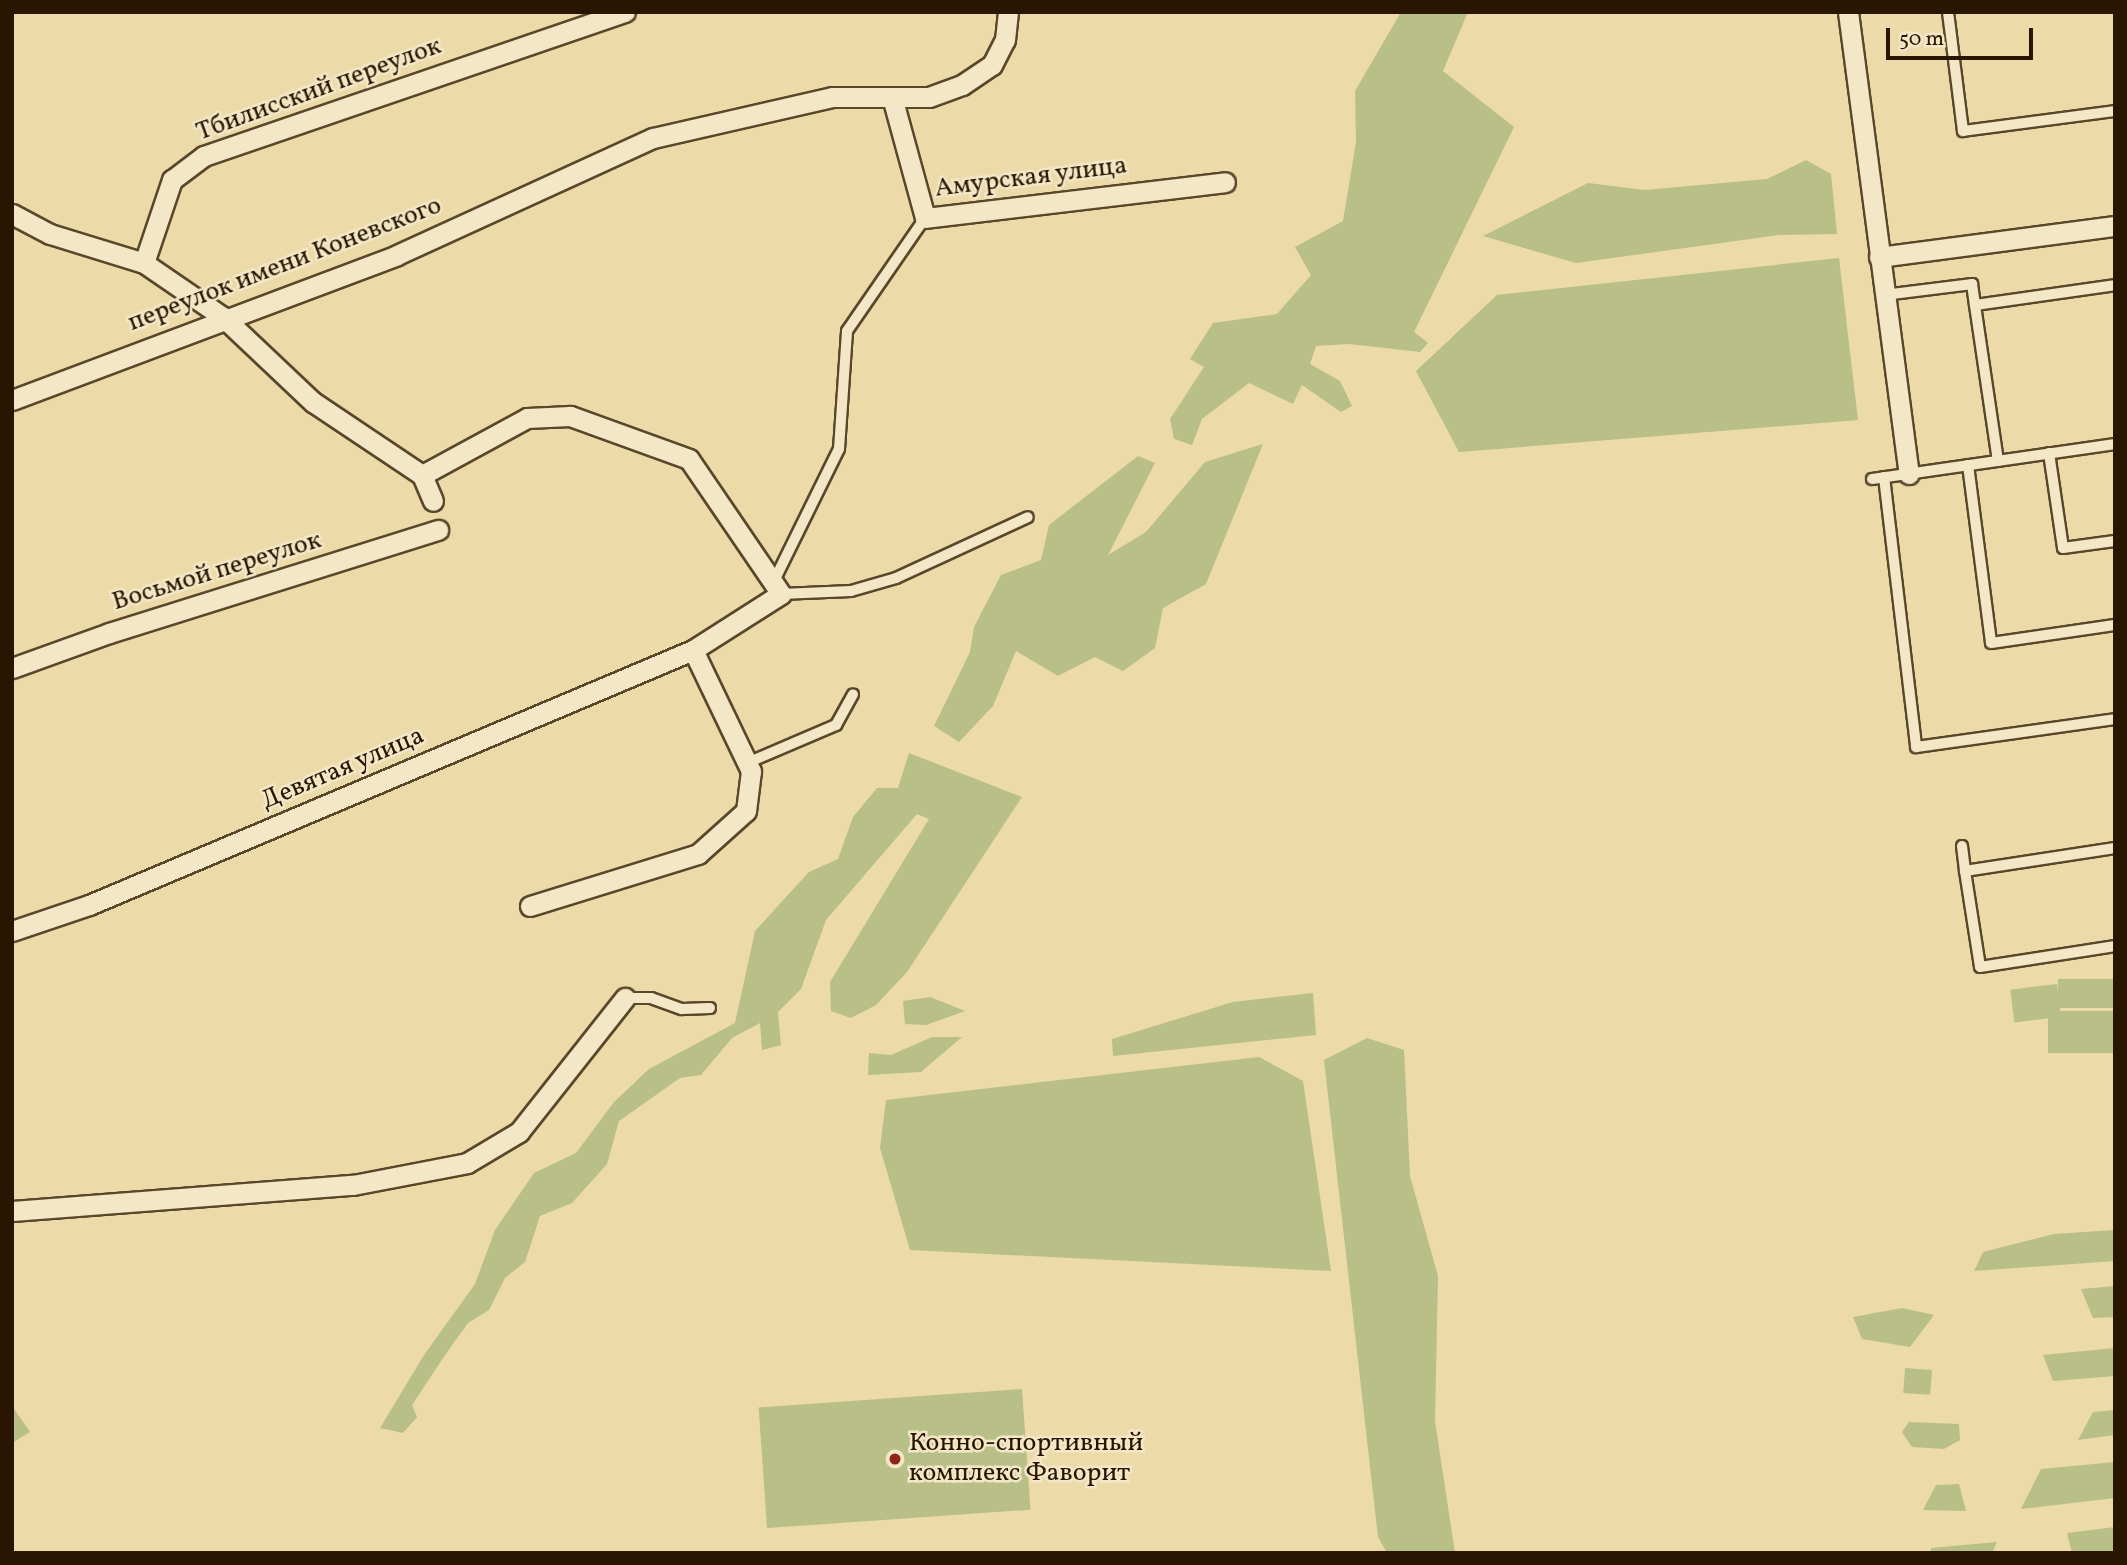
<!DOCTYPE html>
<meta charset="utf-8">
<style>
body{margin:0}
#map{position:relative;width:2127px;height:1565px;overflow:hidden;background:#ecdaa9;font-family:Vollkorn,serif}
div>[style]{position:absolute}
.green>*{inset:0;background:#b8bf87;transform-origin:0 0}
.roads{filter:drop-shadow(2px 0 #5a472a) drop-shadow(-2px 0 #5a472a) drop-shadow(0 2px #5a472a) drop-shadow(0 -2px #5a472a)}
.lane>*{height:10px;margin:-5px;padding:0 5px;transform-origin:5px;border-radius:5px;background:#f3e7c7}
.street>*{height:19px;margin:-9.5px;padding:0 9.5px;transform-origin:9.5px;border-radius:9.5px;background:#f3e7c7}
.dots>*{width:19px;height:19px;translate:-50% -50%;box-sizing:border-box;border:4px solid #f3e7c7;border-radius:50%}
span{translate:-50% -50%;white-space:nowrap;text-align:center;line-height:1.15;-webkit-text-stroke:5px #f3e7c7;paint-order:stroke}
.street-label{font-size:26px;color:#2a1600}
.poi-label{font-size:26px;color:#2a1600}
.left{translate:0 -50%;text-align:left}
.frame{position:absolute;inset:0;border:14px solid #2a1600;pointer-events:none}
.scale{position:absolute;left:1886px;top:28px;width:147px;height:32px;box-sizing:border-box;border:4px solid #2a1600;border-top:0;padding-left:9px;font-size:21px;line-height:24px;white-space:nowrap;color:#2a1600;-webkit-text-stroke:5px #f3e7c7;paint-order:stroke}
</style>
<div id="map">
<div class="green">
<div style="clip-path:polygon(1401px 12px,1468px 12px,1443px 71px,1514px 127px,1414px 332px,1428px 343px,1420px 352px,1349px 344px,1316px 346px,1310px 364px,1340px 381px,1352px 406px,1341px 412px,1302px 385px,1293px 404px,1249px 383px,1202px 419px,1192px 445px,1174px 439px,1170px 419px,1204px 367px,1190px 359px,1213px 323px,1277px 314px,1311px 275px,1295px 247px,1343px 221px,1356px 142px,1355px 91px)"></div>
<div style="clip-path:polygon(1806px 160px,1831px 174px,1837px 234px,1779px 235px,1576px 263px,1483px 236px,1588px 183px,1645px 190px,1767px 179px)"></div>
<div style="clip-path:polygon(1839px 258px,1858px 420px,1459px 452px,1416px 371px,1497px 295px)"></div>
<div style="clip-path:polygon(1263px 444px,1206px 584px,1163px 608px,1155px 648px,1123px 671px,1095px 657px,1058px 676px,1016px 651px,993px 706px,959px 742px,934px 726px,970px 652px,974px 627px,1001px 575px,1041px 560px,1049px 525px,1138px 456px,1155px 463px,1108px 555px,1146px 532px,1205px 462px)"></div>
<div style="clip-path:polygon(909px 753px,1022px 797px,907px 972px,876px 1005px,851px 1018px,831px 1011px,830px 982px,929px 819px,917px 814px,826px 920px,801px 989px,778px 1012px,781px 1045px,762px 1050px,760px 1023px,732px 1038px,701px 1075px,680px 1078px,619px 1121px,607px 1164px,572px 1203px,540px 1216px,525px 1262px,505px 1278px,489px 1310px,468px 1323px,445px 1355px,412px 1405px,417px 1417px,403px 1433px,380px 1428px,424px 1355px,475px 1284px,495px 1230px,534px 1173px,576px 1153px,614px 1102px,649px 1069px,735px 1023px,755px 931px,809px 872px,838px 859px,853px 817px,877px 788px,898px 788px)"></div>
<div style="left:2115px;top:979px;width:29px;height:57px;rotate:90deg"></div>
<div style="left:2057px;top:984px;width:33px;height:47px;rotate:83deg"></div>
<div style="clip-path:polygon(1313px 993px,1316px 1035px,1113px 1056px,1112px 1039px,1233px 1002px)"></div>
<div style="clip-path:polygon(930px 997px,965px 1011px,926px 1025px,905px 1024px,903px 1001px)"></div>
<div style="left:2115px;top:1011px;width:42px;height:67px;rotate:90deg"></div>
<div style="clip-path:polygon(932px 1037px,962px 1037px,921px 1072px,868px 1075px,869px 1053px,891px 1055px)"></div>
<div style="clip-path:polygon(1367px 1038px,1404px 1050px,1410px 1176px,1438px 1276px,1435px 1421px,1455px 1553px,1387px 1553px,1378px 1537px,1324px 1060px)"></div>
<div style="clip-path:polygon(1259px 1057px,1303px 1081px,1331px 1271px,910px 1250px,880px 1148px,886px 1100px)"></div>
<div style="clip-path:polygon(2115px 1230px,2115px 1261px,1974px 1271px,1983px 1252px,2054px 1234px)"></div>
<div style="clip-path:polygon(2115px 1286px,2115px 1317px,2093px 1318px,2081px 1289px)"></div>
<div style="clip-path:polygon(1902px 1308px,1934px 1315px,1910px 1347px,1862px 1339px,1853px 1317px)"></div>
<div style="clip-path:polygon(2115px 1348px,2115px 1376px,2053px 1381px,2043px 1355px)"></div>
<div style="left:1905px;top:1368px;width:27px;height:25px;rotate:4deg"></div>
<div style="left:1022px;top:1389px;width:121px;height:264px;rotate:86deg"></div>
<div style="clip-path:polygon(12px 1406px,30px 1432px,12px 1443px)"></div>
<div style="clip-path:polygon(2115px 1410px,2115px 1435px,2078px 1440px,2093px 1412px)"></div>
<div style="clip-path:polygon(1909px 1422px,1959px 1424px,1960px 1440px,1944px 1449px,1912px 1447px,1902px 1432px)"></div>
<div style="clip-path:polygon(2115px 1462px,2115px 1498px,2021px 1509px,2041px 1469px)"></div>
<div style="clip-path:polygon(1959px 1484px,1966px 1511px,1923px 1510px,1936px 1485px)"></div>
<div style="clip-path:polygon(2115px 1527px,2115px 1553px,2072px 1553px,2067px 1533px)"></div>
<div style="clip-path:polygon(1997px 1542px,1992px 1553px,1931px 1553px,1931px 1548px)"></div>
</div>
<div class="roads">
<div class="lane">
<div style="left:1948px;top:12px;width:120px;rotate:82.8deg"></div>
<div style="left:1963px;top:131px;width:153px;rotate:-7.5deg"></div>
<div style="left:1884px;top:295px;width:89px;rotate:-7.1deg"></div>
<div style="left:1972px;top:284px;width:21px;rotate:82deg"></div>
<div style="left:2049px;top:453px;width:96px;rotate:81.6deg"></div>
<div style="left:2063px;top:548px;width:52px;rotate:-7.7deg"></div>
<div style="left:1998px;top:461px;width:158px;rotate:-98.4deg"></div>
<div style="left:1975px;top:305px;width:141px;rotate:-8.1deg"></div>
<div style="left:1968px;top:465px;width:179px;rotate:82.6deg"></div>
<div style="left:1991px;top:643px;width:125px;rotate:-8.3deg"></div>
<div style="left:1884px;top:477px;width:272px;rotate:83.2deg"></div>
<div style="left:1916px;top:747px;width:201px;rotate:-8deg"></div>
<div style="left:1872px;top:479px;width:246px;rotate:-8.2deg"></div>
<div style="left:773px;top:583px;width:149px;rotate:-63.8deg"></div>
<div style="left:839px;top:449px;width:118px;rotate:-86.1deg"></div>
<div style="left:847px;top:331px;width:137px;rotate:-55.4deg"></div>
<div style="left:781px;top:594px;width:70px;rotate:-2.5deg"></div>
<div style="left:851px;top:591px;width:47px;rotate:-16.1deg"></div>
<div style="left:896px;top:578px;width:145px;rotate:-24.8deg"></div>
<div style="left:747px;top:763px;width:97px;rotate:-23.1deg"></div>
<div style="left:836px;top:725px;width:35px;rotate:-61deg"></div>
<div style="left:1962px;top:846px;width:25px;rotate:83deg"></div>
<div style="left:2115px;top:848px;width:152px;rotate:171.3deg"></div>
<div style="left:1965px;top:871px;width:97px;rotate:81.1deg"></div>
<div style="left:1980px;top:967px;width:137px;rotate:-8.8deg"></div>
<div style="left:625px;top:998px;width:26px"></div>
<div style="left:651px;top:998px;width:33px;rotate:20deg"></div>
<div style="left:682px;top:1009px;width:28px;rotate:-2deg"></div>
</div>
<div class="street">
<div style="left:1848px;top:12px;width:466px;rotate:82.5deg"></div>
<div style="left:892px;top:97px;width:125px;rotate:74.7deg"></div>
<div style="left:925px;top:218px;width:302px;rotate:-6.8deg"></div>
<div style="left:12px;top:214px;width:43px;rotate:27.8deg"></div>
<div style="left:50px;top:234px;width:98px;rotate:17.1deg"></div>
<div style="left:144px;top:263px;width:88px;rotate:-71.4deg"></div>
<div style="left:172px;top:180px;width:40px;rotate:-37deg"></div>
<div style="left:204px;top:156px;width:445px;rotate:-18.9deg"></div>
<div style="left:1879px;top:257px;width:238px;rotate:-7.5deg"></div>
<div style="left:144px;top:263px;width:96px;rotate:34.4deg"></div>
<div style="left:223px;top:317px;width:124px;rotate:43.4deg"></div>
<div style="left:313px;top:402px;width:131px;rotate:33.8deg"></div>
<div style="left:422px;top:475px;width:28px;rotate:67deg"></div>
<div style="left:12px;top:400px;width:411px;rotate:-20.6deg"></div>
<div style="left:397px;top:255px;width:281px;rotate:-24.6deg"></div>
<div style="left:653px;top:138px;width:184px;rotate:-12.9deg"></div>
<div style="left:832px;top:97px;width:97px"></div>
<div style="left:929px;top:97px;width:35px;rotate:-20deg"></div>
<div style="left:962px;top:85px;width:36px;rotate:-34deg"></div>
<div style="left:992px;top:65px;width:28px;rotate:-63deg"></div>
<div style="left:1005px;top:40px;width:28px;rotate:-84deg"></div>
<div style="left:12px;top:668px;width:103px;rotate:-19.8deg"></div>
<div style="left:109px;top:633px;width:345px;rotate:-17.4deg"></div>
<div style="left:530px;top:906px;width:176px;rotate:-17.2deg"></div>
<div style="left:698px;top:854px;width:64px;rotate:-41.9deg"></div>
<div style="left:746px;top:811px;width:40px;rotate:-82.9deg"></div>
<div style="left:751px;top:771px;width:134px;rotate:-115.6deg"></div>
<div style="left:12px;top:931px;width:81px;rotate:-18.7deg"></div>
<div style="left:89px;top:905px;width:656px;rotate:-22.89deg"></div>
<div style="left:693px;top:650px;width:104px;rotate:-32.5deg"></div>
<div style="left:781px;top:594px;width:163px;rotate:-124.3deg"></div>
<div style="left:689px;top:459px;width:127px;rotate:-160.1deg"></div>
<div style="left:570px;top:416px;width:43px;rotate:177.3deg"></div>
<div style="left:527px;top:418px;width:119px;rotate:151.5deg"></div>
<div style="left:12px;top:1211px;width:342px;rotate:-4.4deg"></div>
<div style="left:353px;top:1185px;width:116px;rotate:-10.9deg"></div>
<div style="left:467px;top:1163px;width:61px;rotate:-30.8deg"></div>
<div style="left:519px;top:1132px;width:171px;rotate:-51.7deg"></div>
</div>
</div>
<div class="dots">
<div style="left:895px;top:1459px;background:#8f2418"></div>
</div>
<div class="street-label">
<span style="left:319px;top:90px;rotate:-20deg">Тбилисский переулок</span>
<span style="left:1031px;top:178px;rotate:-7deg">Амурская улица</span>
<span style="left:285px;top:265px;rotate:-21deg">переулок имени Коневского</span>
<span style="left:217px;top:572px;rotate:-17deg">Восьмой переулок</span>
<span style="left:343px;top:769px;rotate:-23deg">Девятая улица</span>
</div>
<div class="poi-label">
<span class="left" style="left:909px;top:1459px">Конно-спортивный<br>комплекс Фаворит</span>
</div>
<div class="frame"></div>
<div class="scale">50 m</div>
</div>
